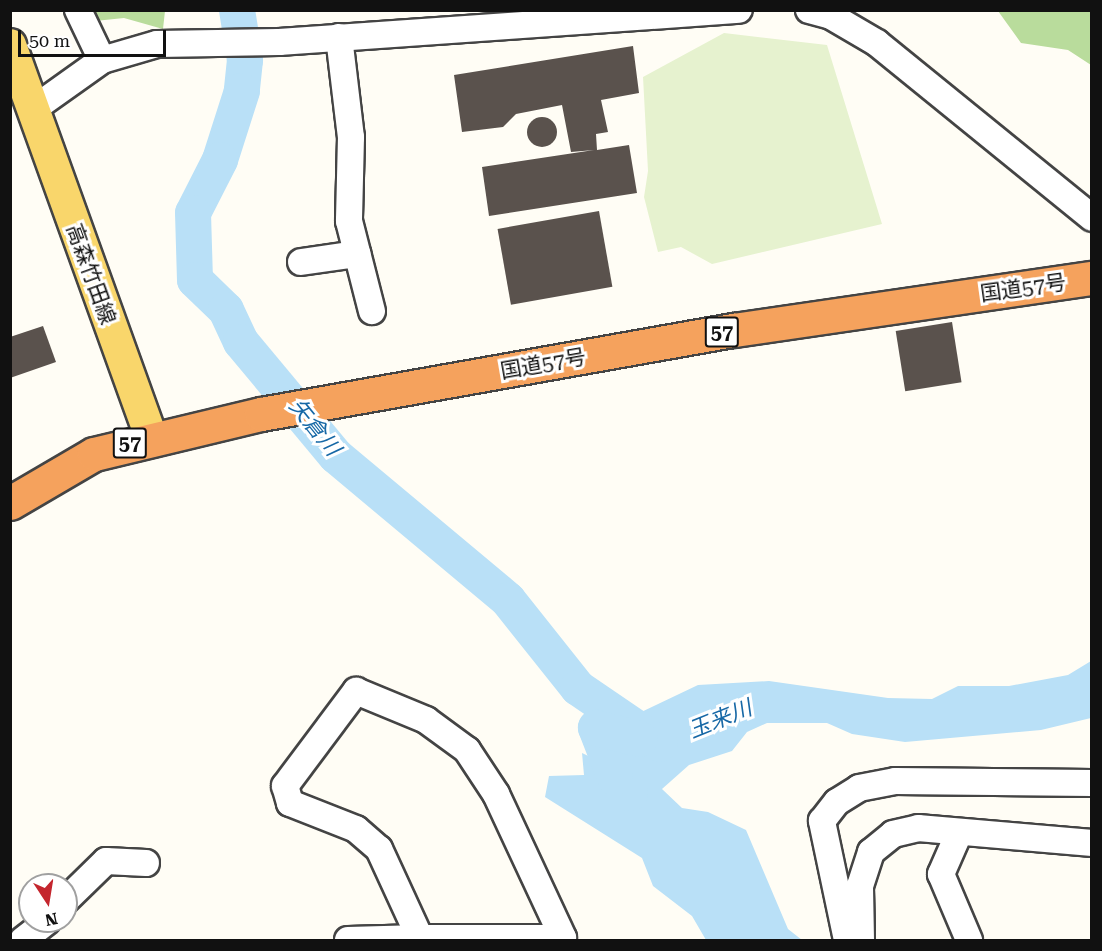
<!DOCTYPE html>
<meta charset="utf-8">
<style>
body{margin:0}
#map{position:relative;width:1102px;height:951px;overflow:hidden;background:#fffdf5;font-family:"Roboto Serif","Noto Sans JP",serif}
div>[style]{position:absolute}
.forest>*{inset:0;background:#b9dc9c}
.pitch>*{inset:0;background:#e6f2cf}
.water>*{inset:0;background:#b9e0f7}
.river>*{height:36px;margin:-18px;padding:0 18px;transform-origin:18px;border-radius:18px;background:#b9e0f7}
.building>*{inset:0;background:#5a524d;transform-origin:0 0}
.round{border-radius:50%}
.roads{filter:drop-shadow(2px 0 #444) drop-shadow(-2px 0 #444) drop-shadow(0 2px #444) drop-shadow(0 -2px #444)}
.minor>*{height:26px;margin:-13px;padding:0 13px;transform-origin:13px;border-radius:13px;background:#fff}
.major>*{height:32px;margin:-16px;padding:0 16px;transform-origin:16px;border-radius:16px;background:#f9d66b}
.highway>*{height:33px;margin:-16.5px;padding:0 16.5px;transform-origin:16.5px;border-radius:16.5px;background:#f5a25d}
span{translate:-50% -50%;white-space:nowrap;text-align:center;line-height:1.15;-webkit-text-stroke:6px #fff;paint-order:stroke}
.shield-label span{padding:2px 4px;background:#fff;border:2px solid;border-radius:4px;-webkit-text-stroke-width:0}
.shield-label{font-size:20px;color:#111;font-weight:700}
.street-label{font-size:21px;color:#111}
.water-label{font-size:22px;color:#1768a6;font-style:italic}
.frame{position:absolute;inset:0;border:12px solid #111;pointer-events:none}
.north{position:absolute;left:18px;top:873px;width:60px;height:60px;box-sizing:border-box;background:#fff;border:2px solid #a0a0a0;border-radius:50%;rotate:168deg;font-size:16px;font-weight:700;line-height:24px;text-align:center;color:#111}
.north::after{content:'';display:block;margin:auto;width:21px;height:27px;background:#c4262e;clip-path:polygon(50% 0,100% 100%,50% 72%,0 100%)}
.scale{position:absolute;left:18px;top:30px;width:148px;height:27px;box-sizing:border-box;border:3px solid #111;border-top:0;padding-left:8px;font-size:18px;line-height:21px;white-space:nowrap;color:#111;-webkit-text-stroke:4px #fff;paint-order:stroke}
</style>
<div id="map">
<div class="forest">
<div style="clip-path:polygon(86px 11px,165px 11px,163px 29px,124px 18px,95px 21px)"></div>
<div style="clip-path:polygon(998px 11px,1091px 11px,1091px 65px,1068px 50px,1021px 43px)"></div>
</div>
<div class="pitch">
<div style="clip-path:polygon(724px 33px,827px 45px,882px 224px,712px 264px,681px 247px,658px 252px,644px 197px,648px 171px,643px 77px)"></div>
</div>
<div class="water">
<div style="clip-path:polygon(1091px 661px,1091px 718px,1041px 730px,905px 742px,852px 734px,827px 723px,767px 723px,747px 732px,732px 751px,689px 765px,662px 789px,682px 808px,708px 812px,746px 830px,788px 929px,802px 940px,706px 940px,692px 916px,653px 886px,642px 858px,545px 797px,549px 776px,584px 775px,582px 753px,599px 761px,635px 715px,698px 685px,769px 681px,888px 698px,932px 699px,958px 686px,1009px 686px,1068px 675px)"></div>
</div>
<div class="river">
<div style="left:237px;top:10px;width:51px;rotate:80.9deg"></div>
<div style="left:245px;top:60px;width:31px;rotate:96deg"></div>
<div style="left:242px;top:91px;width:72px;rotate:107.7deg"></div>
<div style="left:220px;top:160px;width:59px;rotate:117deg"></div>
<div style="left:193px;top:213px;width:67px;rotate:88.3deg"></div>
<div style="left:195px;top:280px;width:43px;rotate:44.1deg"></div>
<div style="left:226px;top:310px;width:35px;rotate:65deg"></div>
<div style="left:241px;top:342px;width:148px;rotate:50.2deg"></div>
<div style="left:336px;top:456px;width:224px;rotate:39.9deg"></div>
<div style="left:508px;top:600px;width:112px;rotate:51.5deg"></div>
<div style="left:578px;top:688px;width:99px;rotate:34.3deg"></div>
<div style="left:630px;top:793px;width:22px;rotate:-133deg"></div>
<div style="left:615px;top:777px;width:53px;rotate:-111.2deg"></div>
<div style="left:596px;top:728px;width:45px;rotate:14deg"></div>
</div>
<div class="building">
<div style="clip-path:polygon(633px 46px,639px 93px,601px 100px,608px 132px,596px 134px,597px 150px,629px 145px,637px 193px,489px 216px,482px 167px,594px 150px,571px 152px,562px 105px,516px 114px,503px 127px,462px 132px,454px 75px)"></div>
<div class="round" style="left:527px;top:117px;width:30px;height:30px"></div>
<div style="left:599px;top:211px;width:77px;height:103px;rotate:80deg"></div>
<div style="left:952px;top:322px;width:61px;height:57px;rotate:81deg"></div>
<div style="clip-path:polygon(43px 326px,56px 362px,10px 378px,10px 337px)"></div>
</div>
<div class="roads">
<div class="minor">
<div style="left:78px;top:10px;width:55px;rotate:64.4deg"></div>
<div style="left:809px;top:10px;width:23px;rotate:15deg"></div>
<div style="left:831px;top:16px;width:53px;rotate:30.4deg"></div>
<div style="left:877px;top:43px;width:277px;rotate:39.1deg"></div>
<div style="left:339px;top:37px;width:101px;rotate:83.2deg"></div>
<div style="left:351px;top:137px;width:84px;rotate:91.4deg"></div>
<div style="left:349px;top:221px;width:93px;rotate:75.7deg"></div>
<div style="left:32px;top:110px;width:86px;rotate:-35.5deg"></div>
<div style="left:102px;top:60px;width:57px;rotate:-16.2deg"></div>
<div style="left:157px;top:44px;width:122px;rotate:-0.9deg"></div>
<div style="left:279px;top:42px;width:461px;rotate:-4deg"></div>
<div style="left:301px;top:262px;width:57px;rotate:-8.1deg"></div>
<div style="left:356px;top:691px;width:76px;rotate:22.5deg"></div>
<div style="left:426px;top:720px;width:51px;rotate:36.2deg"></div>
<div style="left:467px;top:750px;width:53px;rotate:56.6deg"></div>
<div style="left:496px;top:794px;width:159px;rotate:65deg"></div>
<div style="left:563px;top:938px;width:143px;rotate:180deg"></div>
<div style="left:420px;top:938px;width:98px;rotate:-114.7deg"></div>
<div style="left:379px;top:849px;width:30px;rotate:-139deg"></div>
<div style="left:356px;top:829px;width:71px;rotate:-158.5deg"></div>
<div style="left:290px;top:803px;width:18px;rotate:-106deg"></div>
<div style="left:285px;top:786px;width:119px;rotate:-53.2deg"></div>
<div style="left:959px;top:833px;width:45px;rotate:113.7deg"></div>
<div style="left:941px;top:874px;width:72px;rotate:67deg"></div>
<div style="left:66px;top:900px;width:56px;rotate:-44.3deg"></div>
<div style="left:106px;top:861px;width:40px;rotate:2.9deg"></div>
<div style="left:23px;top:940px;width:31px;rotate:-38deg"></div>
<div style="left:348px;top:940px;width:72px;rotate:-1.6deg"></div>
<div style="left:847px;top:940px;width:122px;rotate:-101.9deg"></div>
<div style="left:822px;top:821px;width:24px;rotate:-52deg"></div>
<div style="left:837px;top:802px;width:26px;rotate:-32deg"></div>
<div style="left:859px;top:788px;width:37px;rotate:-11deg"></div>
<div style="left:895px;top:781px;width:197px;rotate:0.6deg"></div>
<div style="left:861px;top:940px;width:54px;rotate:-91.1deg"></div>
<div style="left:860px;top:886px;width:36px;rotate:-72deg"></div>
<div style="left:871px;top:852px;width:28px;rotate:-39deg"></div>
<div style="left:893px;top:834px;width:26px;rotate:-13deg"></div>
<div style="left:918px;top:828px;width:175px;rotate:4.9deg"></div>
</div>
<div class="major">
<div style="left:10px;top:45px;width:417px;rotate:70.2deg"></div>
</div>
<div class="highway">
<div style="left:10px;top:503px;width:97px;rotate:-30.3deg"></div>
<div style="left:94px;top:454px;width:172px;rotate:-13.5deg"></div>
<div style="left:261px;top:414px;width:480px;rotate:-10.1deg"></div>
<div style="left:734px;top:330px;width:362px;rotate:-8.3deg"></div>
</div>
</div>
<div class="shield-label">
<span style="left:722px;top:332px">57</span>
<span style="left:130px;top:443px">57</span>
</div>
<div class="street-label">
<span style="left:91px;top:274px;rotate:70deg">高森竹田線</span>
<span style="left:1023px;top:288px;rotate:-8deg">国道57号</span>
<span style="left:543px;top:364px;rotate:-10deg">国道57号</span>
</div>
<div class="water-label">
<span style="left:315px;top:427px;rotate:51deg">矢倉川</span>
<span style="left:720px;top:719px;rotate:-22deg">玉来川</span>
</div>
<div class="frame"></div>
<div class="north">N</div>
<div class="scale">50 m</div>
</div>
